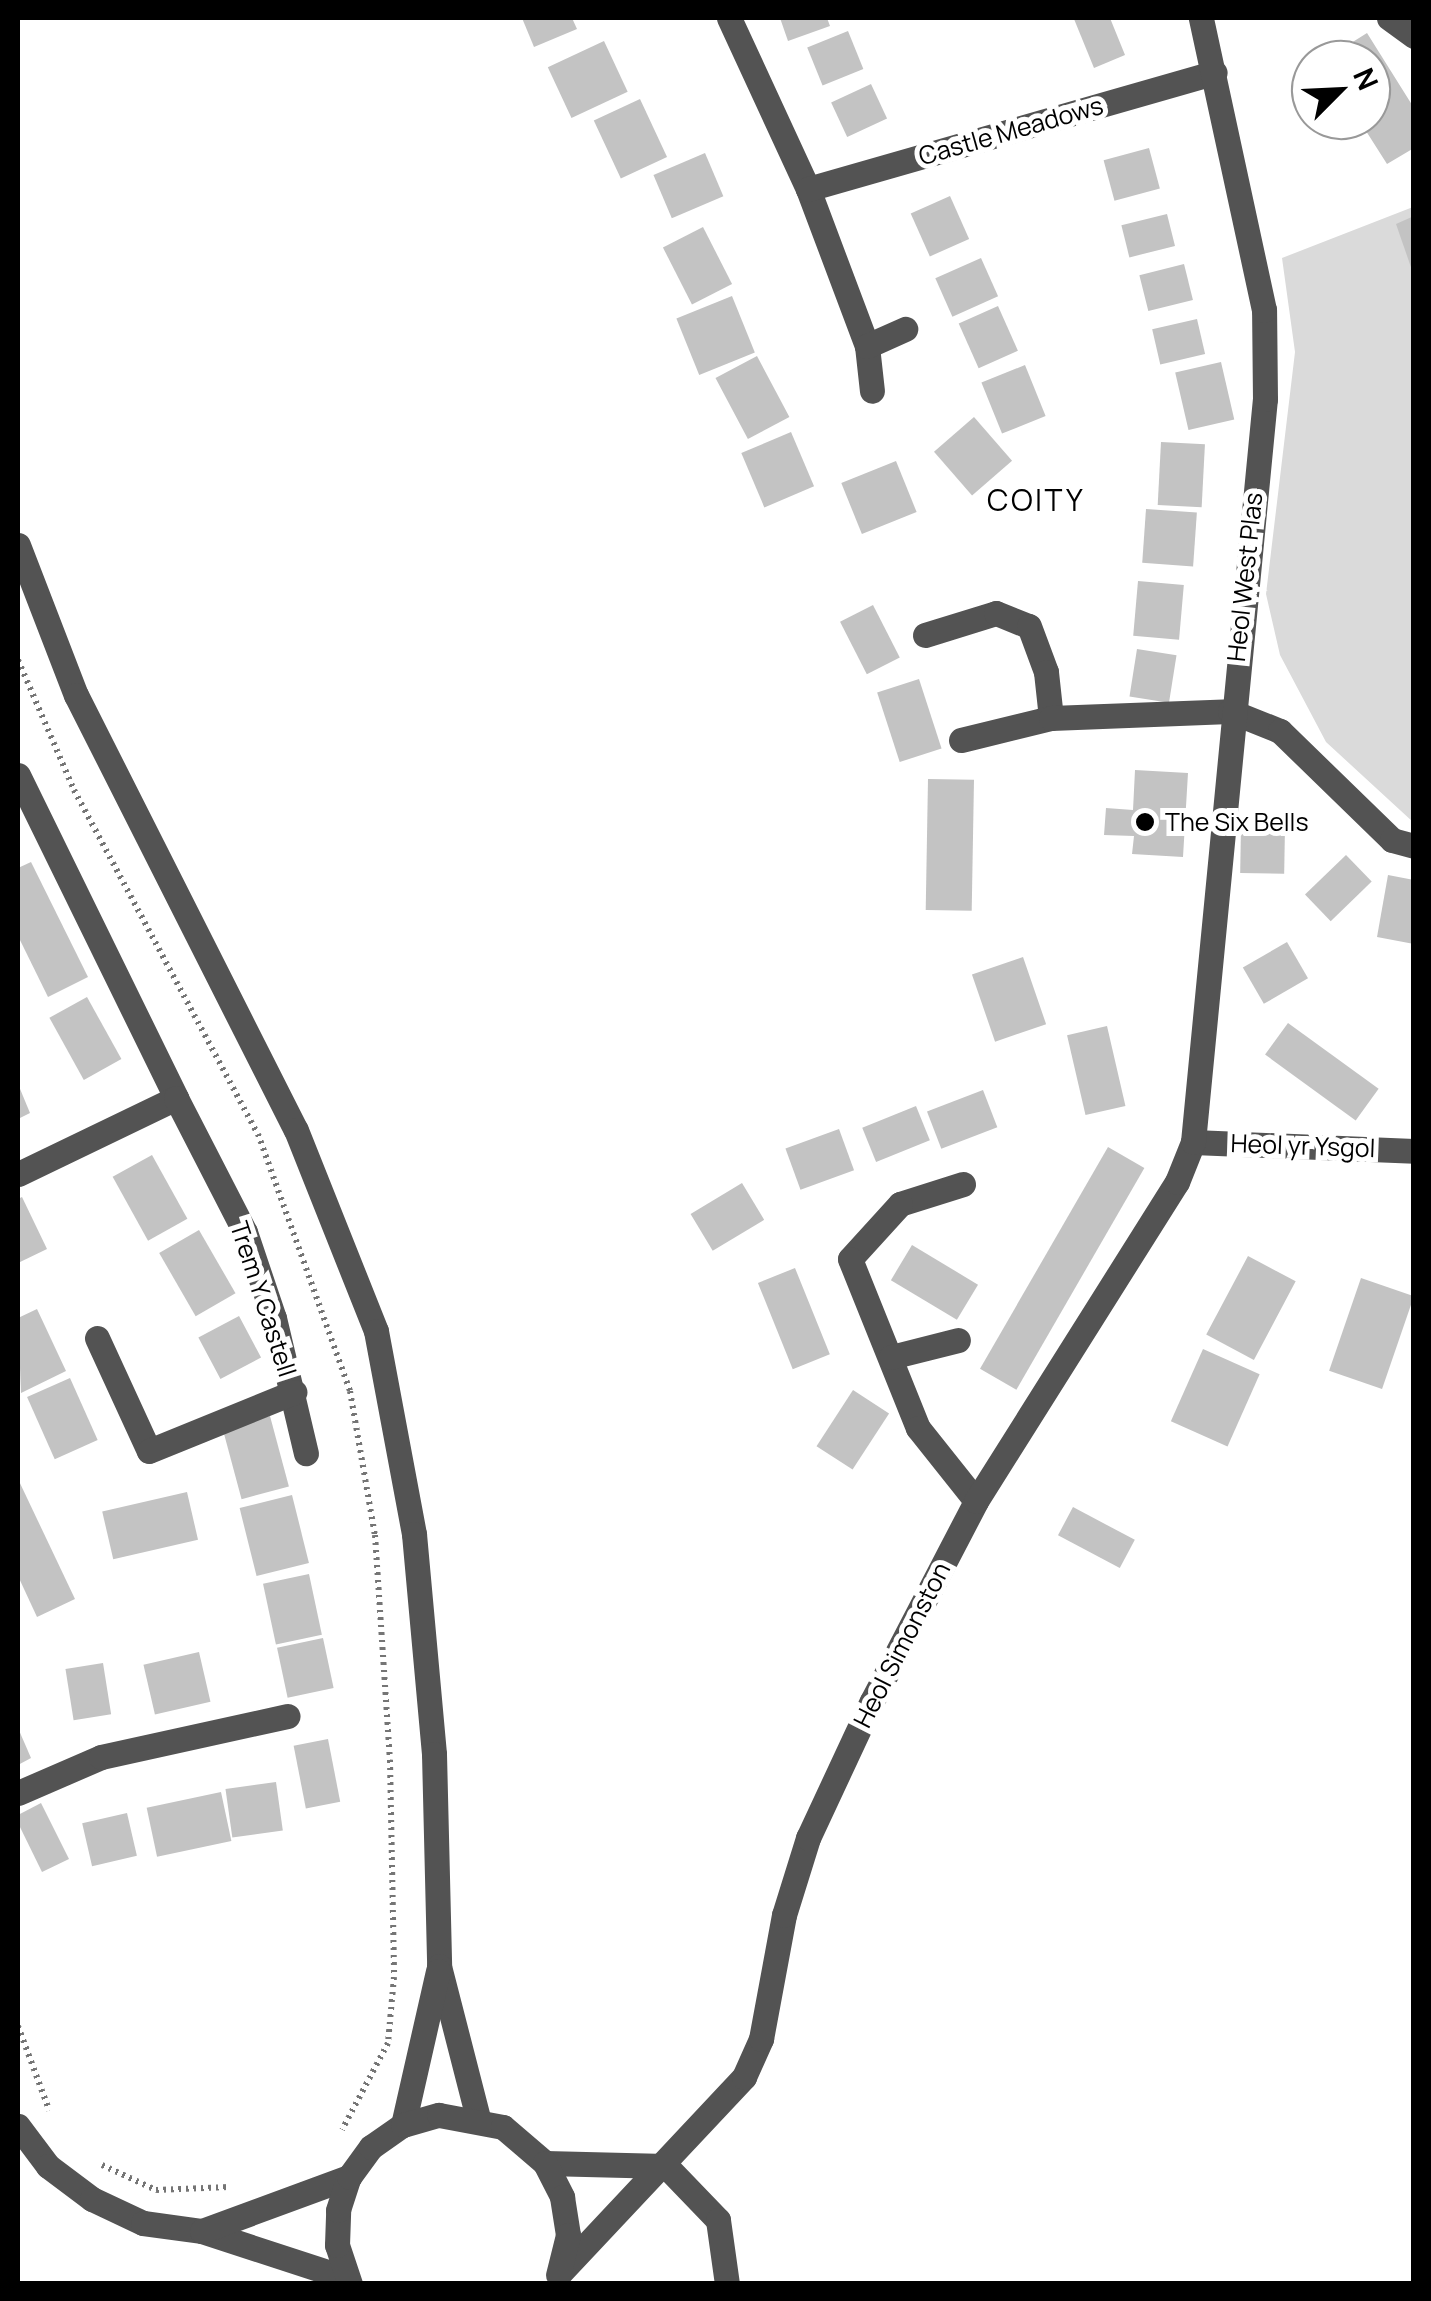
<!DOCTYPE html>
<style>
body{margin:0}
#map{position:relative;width:1431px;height:2301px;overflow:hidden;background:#fff;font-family:Manrope,sans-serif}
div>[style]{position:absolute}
.green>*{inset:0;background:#dadada}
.building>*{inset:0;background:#c3c3c3;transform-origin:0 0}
.path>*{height:6px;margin-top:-3px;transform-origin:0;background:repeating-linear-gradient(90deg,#757575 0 2.5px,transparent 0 7.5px)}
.minor>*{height:25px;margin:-12.5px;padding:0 12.5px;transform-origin:12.5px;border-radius:12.5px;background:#535353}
.dots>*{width:28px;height:28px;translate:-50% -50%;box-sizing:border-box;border:5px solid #fff;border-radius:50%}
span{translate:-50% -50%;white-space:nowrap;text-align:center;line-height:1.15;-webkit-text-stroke:10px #fff;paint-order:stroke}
.street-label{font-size:25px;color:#000}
.poi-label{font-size:25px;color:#000}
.left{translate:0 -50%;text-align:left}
.quarter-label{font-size:30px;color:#000;letter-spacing:2.5px}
.frame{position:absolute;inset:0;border:20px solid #000;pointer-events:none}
.north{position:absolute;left:1291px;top:40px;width:100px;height:100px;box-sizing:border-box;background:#fff;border:2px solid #999;border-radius:50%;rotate:66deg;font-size:28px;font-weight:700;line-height:40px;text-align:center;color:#000}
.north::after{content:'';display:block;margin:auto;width:35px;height:45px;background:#000;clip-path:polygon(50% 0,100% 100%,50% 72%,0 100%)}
</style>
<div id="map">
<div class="green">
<div style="clip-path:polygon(1413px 207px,1413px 822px,1326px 742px,1280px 655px,1266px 594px,1295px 352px,1282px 258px)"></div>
</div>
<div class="building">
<div style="clip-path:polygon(522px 18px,572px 18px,577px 29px,534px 47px)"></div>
<div style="clip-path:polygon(780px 18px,827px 18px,830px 26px,788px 41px)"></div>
<div style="clip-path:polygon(1110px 18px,1125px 55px,1094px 68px,1074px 19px)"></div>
<div style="left:848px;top:31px;width:41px;height:44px;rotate:68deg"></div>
<div style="clip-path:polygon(1367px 33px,1414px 108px,1414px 148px,1387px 164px,1359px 120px,1371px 120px,1371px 60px,1324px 60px)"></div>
<div style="left:604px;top:41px;width:56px;height:62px;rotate:65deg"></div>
<div style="left:871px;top:84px;width:38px;height:44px;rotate:65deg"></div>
<div style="left:640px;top:99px;width:64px;height:51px;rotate:65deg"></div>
<div style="left:1149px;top:148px;width:42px;height:47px;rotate:75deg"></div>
<div style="left:705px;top:153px;width:47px;height:56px;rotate:67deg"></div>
<div style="left:950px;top:196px;width:47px;height:43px;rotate:66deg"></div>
<div style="left:1167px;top:214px;width:33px;height:47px;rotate:76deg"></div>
<div style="clip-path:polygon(1414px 216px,1414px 273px,1413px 273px,1396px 224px)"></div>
<div style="left:703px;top:227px;width:64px;height:45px;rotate:63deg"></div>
<div style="left:981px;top:258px;width:42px;height:50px;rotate:66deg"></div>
<div style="left:1184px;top:264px;width:37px;height:46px;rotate:76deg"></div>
<div style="left:732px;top:296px;width:61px;height:60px;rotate:68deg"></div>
<div style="left:998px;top:306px;width:49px;height:43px;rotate:66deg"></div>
<div style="left:1197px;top:319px;width:36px;height:46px;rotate:77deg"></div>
<div style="left:757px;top:356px;width:69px;height:47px;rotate:62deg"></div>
<div style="left:1221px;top:362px;width:59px;height:47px;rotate:77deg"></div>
<div style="left:1025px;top:365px;width:55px;height:47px;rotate:68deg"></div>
<div style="left:974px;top:417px;width:58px;height:53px;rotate:49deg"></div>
<div style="left:791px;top:432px;width:59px;height:54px;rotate:67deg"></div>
<div style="left:1161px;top:442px;width:44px;height:63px;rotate:3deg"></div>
<div style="left:896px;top:461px;width:55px;height:59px;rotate:68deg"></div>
<div style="left:1146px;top:509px;width:51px;height:54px;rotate:4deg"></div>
<div style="left:1138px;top:581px;width:46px;height:55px;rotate:5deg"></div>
<div style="left:873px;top:605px;width:59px;height:37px;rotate:63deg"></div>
<div style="left:1137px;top:649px;width:40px;height:48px;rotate:9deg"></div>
<div style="left:919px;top:679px;width:73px;height:44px;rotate:72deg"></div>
<div style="clip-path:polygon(1135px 770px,1188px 773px,1183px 857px,1132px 854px,1134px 836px,1104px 835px,1106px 808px,1133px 810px)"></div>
<div style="left:928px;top:779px;width:46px;height:131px;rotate:1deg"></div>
<div style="left:1241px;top:826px;width:44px;height:47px;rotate:1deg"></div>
<div style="left:1346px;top:855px;width:37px;height:57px;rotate:46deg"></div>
<div style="clip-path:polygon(31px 862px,88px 977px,48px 997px,18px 936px,18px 868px)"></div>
<div style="clip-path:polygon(1388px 875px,1414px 880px,1414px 944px,1377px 937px)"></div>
<div style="left:1287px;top:942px;width:42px;height:51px;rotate:60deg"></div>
<div style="left:1023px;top:957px;width:71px;height:54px;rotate:71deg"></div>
<div style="left:87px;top:997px;width:71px;height:43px;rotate:61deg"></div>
<div style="left:1288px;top:1023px;width:112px;height:39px;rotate:36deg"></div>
<div style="left:1107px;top:1026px;width:82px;height:41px;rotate:77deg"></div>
<div style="clip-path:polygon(18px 1084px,30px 1113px,18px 1119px)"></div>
<div style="left:983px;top:1090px;width:40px;height:60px;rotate:69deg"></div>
<div style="left:916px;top:1106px;width:37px;height:58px;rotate:68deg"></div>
<div style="left:839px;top:1129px;width:44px;height:57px;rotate:70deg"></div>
<div style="left:1108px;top:1147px;width:42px;height:256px;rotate:30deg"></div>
<div style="left:152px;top:1155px;width:73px;height:45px;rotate:61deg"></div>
<div style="left:742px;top:1183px;width:43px;height:60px;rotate:59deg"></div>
<div style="clip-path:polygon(22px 1197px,47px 1249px,18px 1263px,18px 1199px)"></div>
<div style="left:199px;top:1230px;width:73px;height:46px;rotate:60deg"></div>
<div style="left:912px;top:1245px;width:77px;height:41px;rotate:31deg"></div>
<div style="left:1248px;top:1256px;width:54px;height:89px;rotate:28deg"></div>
<div style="left:795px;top:1268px;width:93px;height:40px;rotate:68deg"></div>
<div style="left:1361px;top:1278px;width:56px;height:98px;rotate:19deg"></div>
<div style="clip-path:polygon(37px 1309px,66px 1371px,21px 1393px,18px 1318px)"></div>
<div style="left:239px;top:1316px;width:47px;height:46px;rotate:62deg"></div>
<div style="left:1203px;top:1349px;width:62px;height:79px;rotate:24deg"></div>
<div style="left:70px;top:1378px;width:68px;height:47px;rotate:66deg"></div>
<div style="left:853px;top:1390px;width:43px;height:67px;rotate:33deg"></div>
<div style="left:270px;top:1416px;width:73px;height:49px;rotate:75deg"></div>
<div style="clip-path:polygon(18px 1479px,75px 1599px,37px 1617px,18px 1576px)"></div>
<div style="left:187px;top:1492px;width:49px;height:87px;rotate:77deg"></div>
<div style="left:292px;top:1495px;width:70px;height:54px;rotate:76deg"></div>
<div style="left:1073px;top:1507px;width:70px;height:32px;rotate:28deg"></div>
<div style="left:309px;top:1574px;width:62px;height:47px;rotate:78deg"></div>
<div style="left:323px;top:1638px;width:51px;height:47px;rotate:78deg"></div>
<div style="left:199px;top:1652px;width:51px;height:57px;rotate:77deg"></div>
<div style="left:103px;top:1663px;width:52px;height:38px;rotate:81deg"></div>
<div style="clip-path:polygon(18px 1728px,31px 1758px,18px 1765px)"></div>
<div style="left:328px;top:1739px;width:64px;height:35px;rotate:79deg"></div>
<div style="left:276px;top:1782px;width:49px;height:51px;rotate:82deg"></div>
<div style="left:221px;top:1792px;width:50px;height:76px;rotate:78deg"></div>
<div style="clip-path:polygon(41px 1803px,69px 1859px,42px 1872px,18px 1823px,18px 1815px)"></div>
<div style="left:127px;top:1813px;width:44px;height:46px;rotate:77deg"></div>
</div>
<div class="path">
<div style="left:18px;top:660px;width:142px;rotate:66.7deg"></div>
<div style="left:74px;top:790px;width:390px;rotate:61.9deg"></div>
<div style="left:258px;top:1134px;width:273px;rotate:70.3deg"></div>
<div style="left:350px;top:1391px;width:146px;rotate:80.2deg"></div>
<div style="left:375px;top:1535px;width:225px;rotate:86.2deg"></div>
<div style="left:390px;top:1760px;width:217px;rotate:88.9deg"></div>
<div style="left:394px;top:1977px;width:66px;rotate:95.2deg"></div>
<div style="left:388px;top:2043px;width:98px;rotate:117.9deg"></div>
<div style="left:18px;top:2026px;width:90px;rotate:69.7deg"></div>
<div style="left:102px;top:2165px;width:60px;rotate:24.8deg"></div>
<div style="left:156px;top:2190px;width:73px;rotate:-2.4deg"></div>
</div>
<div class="minor">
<div style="left:729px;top:18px;width:188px;rotate:65.2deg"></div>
<div style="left:808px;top:189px;width:168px;rotate:69.4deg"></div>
<div style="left:867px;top:346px;width:45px;rotate:83.7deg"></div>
<div style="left:1389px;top:18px;width:31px;rotate:36deg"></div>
<div style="left:808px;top:189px;width:423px;rotate:-16deg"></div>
<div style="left:867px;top:346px;width:42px;rotate:-24.1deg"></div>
<div style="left:18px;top:545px;width:161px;rotate:68.9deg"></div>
<div style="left:76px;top:695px;width:487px;rotate:63.2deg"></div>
<div style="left:296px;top:1130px;width:216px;rotate:68.3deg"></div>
<div style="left:376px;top:1331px;width:207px;rotate:79.4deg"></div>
<div style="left:414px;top:1534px;width:221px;rotate:84.8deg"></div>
<div style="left:434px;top:1754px;width:212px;rotate:88.6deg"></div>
<div style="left:439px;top:1966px;width:157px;rotate:75.6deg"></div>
<div style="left:925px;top:635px;width:74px;rotate:-17.2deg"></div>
<div style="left:996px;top:613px;width:35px;rotate:22deg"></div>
<div style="left:1029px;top:626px;width:49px;rotate:69.7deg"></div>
<div style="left:1046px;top:672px;width:46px;rotate:83.8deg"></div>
<div style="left:961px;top:740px;width:93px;rotate:-13.7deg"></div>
<div style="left:1051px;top:718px;width:179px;rotate:-2.2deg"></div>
<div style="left:1230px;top:711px;width:54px;rotate:21.8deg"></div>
<div style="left:1280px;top:731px;width:156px;rotate:44.2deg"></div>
<div style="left:1392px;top:840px;width:23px;rotate:15deg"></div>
<div style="left:18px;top:775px;width:360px;rotate:63.9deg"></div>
<div style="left:176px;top:1098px;width:175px;rotate:154.3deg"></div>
<div style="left:176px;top:1098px;width:151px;rotate:62.8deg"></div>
<div style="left:245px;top:1232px;width:91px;rotate:71.4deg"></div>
<div style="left:274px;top:1318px;width:139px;rotate:76.7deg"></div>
<div style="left:1193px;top:1142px;width:221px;rotate:2.3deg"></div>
<div style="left:963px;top:1184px;width:66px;rotate:162.4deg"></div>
<div style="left:900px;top:1204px;width:74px;rotate:132.3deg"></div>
<div style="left:850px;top:1259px;width:182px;rotate:68.1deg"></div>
<div style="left:918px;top:1428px;width:93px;rotate:51.5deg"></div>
<div style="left:97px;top:1338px;width:124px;rotate:65.3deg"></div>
<div style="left:149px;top:1451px;width:157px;rotate:-22.1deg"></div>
<div style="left:891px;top:1357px;width:69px;rotate:-14.2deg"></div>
<div style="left:18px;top:1793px;width:90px;rotate:-23.4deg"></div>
<div style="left:101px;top:1757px;width:191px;rotate:-12.4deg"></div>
<div style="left:403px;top:2125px;width:158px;rotate:-77.2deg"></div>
<div style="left:18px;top:2126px;width:50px;rotate:53.1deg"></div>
<div style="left:48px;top:2166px;width:55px;rotate:36.9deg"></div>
<div style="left:92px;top:2199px;width:56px;rotate:25.2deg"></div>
<div style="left:143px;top:2223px;width:60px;rotate:7.7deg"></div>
<div style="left:202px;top:2231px;width:151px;rotate:18.1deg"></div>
<div style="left:545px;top:2163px;width:121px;rotate:1.4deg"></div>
<div style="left:666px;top:2166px;width:75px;rotate:46.1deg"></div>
<div style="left:718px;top:2220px;width:65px;rotate:82deg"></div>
<div style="left:202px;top:2231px;width:157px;rotate:-20.2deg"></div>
<div style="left:560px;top:2273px;width:269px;rotate:-46.8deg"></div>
<div style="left:744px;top:2077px;width:42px;rotate:-65.9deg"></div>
<div style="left:761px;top:2039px;width:126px;rotate:-79.5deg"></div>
<div style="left:784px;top:1915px;width:81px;rotate:-72.7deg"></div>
<div style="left:808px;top:1838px;width:151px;rotate:-65deg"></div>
<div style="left:872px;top:1701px;width:225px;rotate:-62.5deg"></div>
<div style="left:976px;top:1501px;width:377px;rotate:-57.8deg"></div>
<div style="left:1177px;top:1182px;width:43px;rotate:-68.2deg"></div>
<div style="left:1193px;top:1142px;width:746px;rotate:-84.47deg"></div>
<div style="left:1265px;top:399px;width:89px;rotate:-90.6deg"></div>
<div style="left:1264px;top:310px;width:299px;rotate:-102.2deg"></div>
<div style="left:350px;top:2284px;width:41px;rotate:-108.4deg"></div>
<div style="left:337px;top:2245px;width:35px;rotate:-88deg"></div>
<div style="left:338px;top:2210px;width:35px;rotate:-72deg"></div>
<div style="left:349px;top:2177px;width:37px;rotate:-54deg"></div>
<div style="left:371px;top:2147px;width:39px;rotate:-35deg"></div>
<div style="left:403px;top:2125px;width:37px;rotate:-16deg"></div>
<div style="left:439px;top:2115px;width:65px;rotate:10.6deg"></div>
<div style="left:503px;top:2127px;width:55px;rotate:40.6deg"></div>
<div style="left:545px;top:2163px;width:38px;rotate:63deg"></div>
<div style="left:562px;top:2197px;width:38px;rotate:81deg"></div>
<div style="left:568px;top:2235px;width:41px;rotate:104deg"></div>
</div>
<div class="dots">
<div style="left:1145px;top:822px;background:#000"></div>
</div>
<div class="street-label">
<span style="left:1011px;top:131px;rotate:-16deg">Castle Meadows</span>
<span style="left:1245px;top:577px;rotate:-84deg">Heol West Plas</span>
<span style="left:1303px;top:1146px;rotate:2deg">Heol yr Ysgol</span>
<span style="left:263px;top:1299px;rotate:72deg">Trem Y Castell</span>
<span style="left:902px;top:1645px;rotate:-63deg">Heol Simonston</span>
</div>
<div class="poi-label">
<span class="left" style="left:1165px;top:822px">The Six Bells</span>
</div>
<div class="quarter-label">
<span style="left:1036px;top:500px">COITY</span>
</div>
<div class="frame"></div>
<div class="north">N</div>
</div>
